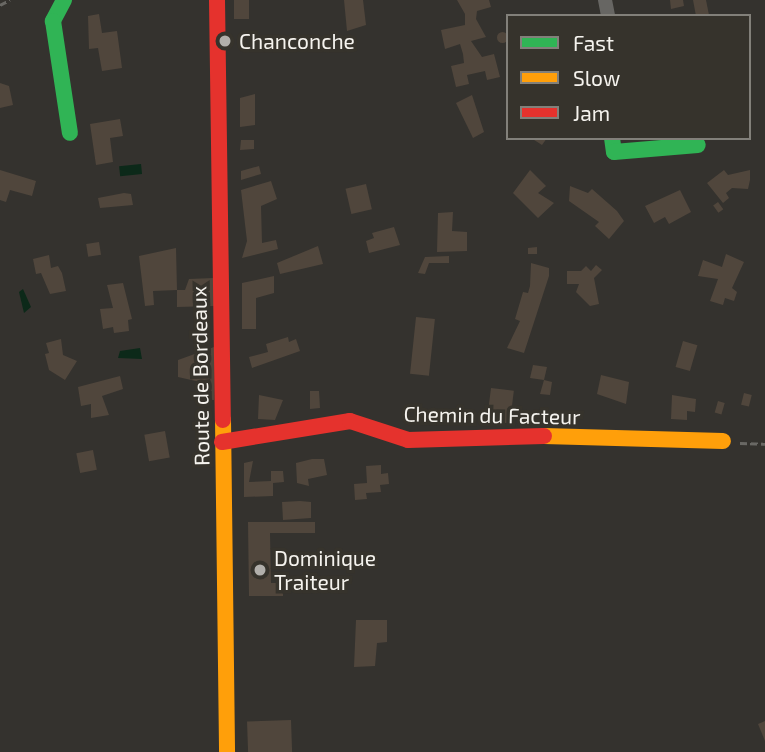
<!DOCTYPE html>
<style>
body{margin:0}
#map{position:relative;width:765px;height:752px;overflow:hidden;background:#34322e;font-family:"Exo 2",sans-serif}
div>[style]{position:absolute}
.water>*{inset:0;background:#0c2919;transform-origin:0 0}
.building>*{inset:0;background:#50463c;transform-origin:0 0}
.round{border-radius:50%}
.path>*{height:2.5px;margin-top:-1.25px;transform-origin:0;background:repeating-linear-gradient(90deg,#696864 0 7px,transparent 0 10.5px)}
.street>*{height:14px;margin:-7px;padding:0 7px;transform-origin:7px;border-radius:7px;background:#676663}
.fast>*{height:16px;margin:-8px;padding:0 8px;transform-origin:8px;border-radius:8px;background:#30b455}
.slow>*{height:16px;margin:-8px;padding:0 8px;transform-origin:8px;border-radius:8px;background:#ff9f0a}
.jam>*{height:16px;margin:-8px;padding:0 8px;transform-origin:8px;border-radius:8px;background:#e5322d}
.dots>*{width:19px;height:19px;translate:-50% -50%;box-sizing:border-box;border:4px solid #36332c;border-radius:50%}
span{translate:-50% -50%;white-space:nowrap;text-align:center;line-height:1.15;-webkit-text-stroke:7px #36332c;paint-order:stroke}
.poi-label{font-size:21px;color:#f5f3ee}
.left{translate:0 -50%;text-align:left}
.street-label{font-size:21px;color:#f5f3ee}
.legend{position:absolute;left:506px;top:14px;width:245px;height:126px;box-sizing:border-box;background:#36332c;border:2px solid #82807a;margin:0;padding:9px 12px;list-style:none;font-size:21px;color:#f5f3ee}
.legend li{display:flex;align-items:center;gap:14px;height:35px}
.legend b{width:35px;border:2px solid #82807a}
</style>
<div id="map">
<div class="water">
<div style="left:141px;top:164px;width:10px;height:22px;rotate:84deg"></div>
<div style="clip-path:polygon(23px 289px,31px 307px,24px 313px,19px 292px)"></div>
<div style="clip-path:polygon(140px 348px,142px 359px,118px 358px,120px 351px)"></div>
</div>
<div class="building">
<div style="left:234px;top:0;width:15px;height:19px"></div>
<div style="clip-path:polygon(344px 0,363px 0,366px 25px,347px 31px)"></div>
<div style="clip-path:polygon(457px 0,489px 0,491px 7px,477px 11px,476px 19px,486px 37px,471px 41px,482px 57px,494px 54px,500px 77px,487px 80px,485px 71px,467px 75px,469px 84px,456px 87px,451px 66px,464px 63px,463px 54px,460px 44px,445px 49px,441px 30px,465px 25px,465px 14px)"></div>
<div style="clip-path:polygon(670px 0,683px 0,684px 6px,671px 9px)"></div>
<div style="clip-path:polygon(693px 0,706px 0,709px 15px,696px 16px)"></div>
<div style="clip-path:polygon(99px 14px,102px 33px,117px 31px,122px 68px,102px 71px,98px 48px,89px 49px,88px 16px)"></div>
<div class="round" style="left:496.5px;top:31.5px;width:11px;height:11px"></div>
<div style="clip-path:polygon(0 83px,9px 86px,13px 105px,0 108px)"></div>
<div style="clip-path:polygon(255px 94px,255px 125px,240px 127px,240px 98px)"></div>
<div style="clip-path:polygon(472px 95px,484px 132px,473px 138px,456px 103px)"></div>
<div style="clip-path:polygon(120px 119px,123px 136px,110px 138px,113px 162px,96px 165px,90px 124px)"></div>
<div style="clip-path:polygon(531px 138px,547px 138px,542px 145px)"></div>
<div style="clip-path:polygon(241px 140px,254px 140px,254px 149px,240px 150px)"></div>
<div style="clip-path:polygon(259px 166px,261px 174px,241px 180px,241px 171px)"></div>
<div style="clip-path:polygon(0 170px,36px 181px,32px 196px,10px 190px,6px 202px,0 200px)"></div>
<div style="clip-path:polygon(530px 170px,546px 186px,538px 193px,554px 203px,538px 218px,513px 193px)"></div>
<div style="clip-path:polygon(724px 170px,728px 175px,750px 170px,750px 180px,748px 189px,732px 188px,726px 193px,729px 198px,723px 203px,707px 183px)"></div>
<div style="clip-path:polygon(271px 181px,277px 199px,261px 206px,262px 243px,276px 240px,278px 249px,242px 258px,247px 241px,241px 190px)"></div>
<div style="left:366px;top:184px;width:26px;height:21px;rotate:77deg"></div>
<div style="clip-path:polygon(570px 186px,588px 193px,592px 189px,617px 211px,624px 221px,609px 239px,595px 226px,599px 222px,569px 201px)"></div>
<div style="clip-path:polygon(680px 190px,691px 212px,669px 224px,665px 217px,654px 223px,645px 206px)"></div>
<div style="clip-path:polygon(124px 193px,131px 194px,133px 205px,100px 208px,98px 198px)"></div>
<div style="left:718px;top:202px;width:9px;height:6px;rotate:54deg"></div>
<div style="clip-path:polygon(453px 212px,452px 231px,467px 232px,467px 251px,437px 252px,438px 213px)"></div>
<div style="clip-path:polygon(394px 227px,400px 245px,369px 253px,366px 241px,374px 238px,372px 233px)"></div>
<div style="left:99px;top:242px;width:13px;height:13px;rotate:81deg"></div>
<div style="clip-path:polygon(318px 246px,323px 264px,280px 274px,277px 263px)"></div>
<div style="clip-path:polygon(537px 247px,537px 254px,528px 254px,528px 248px)"></div>
<div style="clip-path:polygon(176px 248px,177px 290px,185px 290px,189px 279px,214px 278px,214px 306px,177px 307px,177px 290px,153px 291px,154px 305px,145px 306px,139px 256px)"></div>
<div style="clip-path:polygon(726px 254px,744px 262px,732px 288px,737px 292px,734px 301px,725px 298px,723px 305px,710px 301px,718px 279px,698px 276px,703px 260px,722px 267px)"></div>
<div style="clip-path:polygon(49px 255px,51px 268px,58px 266px,62px 273px,66px 291px,50px 294px,41px 273px,36px 274px,33px 259px)"></div>
<div style="clip-path:polygon(449px 256px,449px 263px,429px 263px,425px 274px,418px 273px,425px 257px)"></div>
<div style="clip-path:polygon(531px 263px,549px 268px,549px 276px,524px 353px,507px 348px,520px 321px,515px 319px,523px 292px,528px 293px,530px 286px)"></div>
<div style="clip-path:polygon(596px 265px,602px 270px,594px 278px,599px 304px,590px 306px,576px 292px,579px 284px,567px 284px,567px 271px,581px 271px,586px 266px,591px 271px)"></div>
<div style="clip-path:polygon(274px 276px,274px 293px,256px 298px,256px 329px,242px 329px,242px 283px)"></div>
<div style="clip-path:polygon(123px 283px,132px 319px,128px 320px,129px 331px,114px 333px,113px 327px,103px 329px,100px 309px,113px 308px,107px 285px)"></div>
<div style="left:416px;top:317px;width:19px;height:57px;rotate:6deg"></div>
<div style="clip-path:polygon(288px 337px,289px 342px,296px 339px,300px 351px,252px 368px,249px 357px,268px 352px,266px 344px)"></div>
<div style="clip-path:polygon(61px 339px,63px 355px,77px 361px,65px 380px,49px 370px,45px 354px,49px 353px,46px 343px)"></div>
<div style="left:683px;top:341px;width:15px;height:27px;rotate:16deg"></div>
<div style="clip-path:polygon(214px 347px,214px 400px,200px 400px,200px 382px,178px 377px,178px 360px)"></div>
<div style="clip-path:polygon(533px 365px,547px 367px,544px 380px,530px 378px)"></div>
<div style="clip-path:polygon(601px 375px,629px 382px,626px 404px,597px 394px)"></div>
<div style="clip-path:polygon(120px 376px,123px 389px,102px 396px,109px 415px,91px 418px,91px 404px,81px 406px,78px 387px)"></div>
<div style="clip-path:polygon(544px 380px,552px 382px,550px 395px,540px 394px)"></div>
<div style="left:491px;top:388px;width:23px;height:33px;rotate:7deg"></div>
<div style="clip-path:polygon(310px 391px,319px 391px,320px 408px,310px 409px)"></div>
<div style="left:744px;top:393px;width:8px;height:12px;rotate:14deg"></div>
<div style="clip-path:polygon(259px 395px,283px 400px,275px 420px,258px 419px)"></div>
<div style="clip-path:polygon(672px 395px,696px 399px,695px 412px,687px 411px,687px 420px,671px 419px)"></div>
<div style="left:718px;top:401px;width:7px;height:12px;rotate:16deg"></div>
<div style="left:165px;top:431px;width:27px;height:21px;rotate:80deg"></div>
<div style="left:93px;top:450px;width:20px;height:17px;rotate:79deg"></div>
<div style="clip-path:polygon(312px 459px,324px 459px,327px 475px,308px 479px,309px 486px,297px 483px,296px 463px)"></div>
<div style="clip-path:polygon(253px 461px,249px 482px,271px 481px,271px 471px,283px 471px,284px 482px,273px 483px,273px 496px,244px 497px,244px 463px)"></div>
<div style="clip-path:polygon(381px 465px,381px 474px,388px 473px,389px 484px,380px 485px,381px 492px,366px 493px,367px 499px,355px 500px,354px 484px,367px 483px,366px 466px)"></div>
<div style="clip-path:polygon(300px 501px,311px 502px,311px 518px,283px 520px,282px 502px)"></div>
<div style="clip-path:polygon(248px 522px,315px 522px,315px 533px,270px 533px,271px 583px,283px 583px,283px 596px,249px 596px)"></div>
<div style="clip-path:polygon(356px 620px,387px 620px,387px 642px,377px 643px,375px 666px,354px 667px)"></div>
<div style="left:291px;top:720px;width:32px;height:44px;rotate:88deg"></div>
<div style="clip-path:polygon(765px 721px,765px 741px,758px 724px)"></div>
</div>
<div class="path">
<div style="left:0;top:5px;width:11px;rotate:-27deg"></div>
<div style="left:740px;top:443px;width:25px;rotate:2deg"></div>
</div>
<div class="street">
<div style="left:605px;top:0;width:16px;rotate:79deg"></div>
</div>
<div class="fast">
<div style="left:64px;top:0;width:24px;rotate:118deg"></div>
<div style="left:53px;top:21px;width:113px;rotate:81.4deg"></div>
<div style="left:612px;top:138px;width:14px;rotate:82deg"></div>
<div style="left:614px;top:152px;width:84px;rotate:-4.8deg"></div>
</div>
<div class="slow">
<div style="left:223px;top:420px;width:332px;rotate:89.3deg"></div>
<div style="left:544px;top:436px;width:179px;rotate:1.6deg"></div>
</div>
<div class="jam">
<div style="left:217px;top:0;width:420px;rotate:89.2deg"></div>
<div style="left:222px;top:442px;width:130px;rotate:-9.3deg"></div>
<div style="left:350px;top:421px;width:61px;rotate:18.1deg"></div>
<div style="left:408px;top:440px;width:136px;rotate:-1.7deg"></div>
</div>
<div class="dots">
<div style="left:225px;top:41px;background:#b1afab"></div>
<div style="left:260px;top:570px;background:#b1afab"></div>
</div>
<div class="poi-label">
<span class="left" style="left:239px;top:41px">Chanconche</span>
<span class="left" style="left:274px;top:570px">Dominique<br>Traiteur</span>
</div>
<div class="street-label">
<span style="left:200px;top:376px;rotate:-91deg">Route de Bordeaux</span>
<span style="left:492px;top:415px;rotate:1deg">Chemin du Facteur</span>
</div>
<ul class="legend">
<li><b style="height:9px;background:#30b455"></b>Fast</li>
<li><b style="height:9px;background:#ff9f0a"></b>Slow</li>
<li><b style="height:9px;background:#e5322d"></b>Jam</li>
</ul>
</div>
